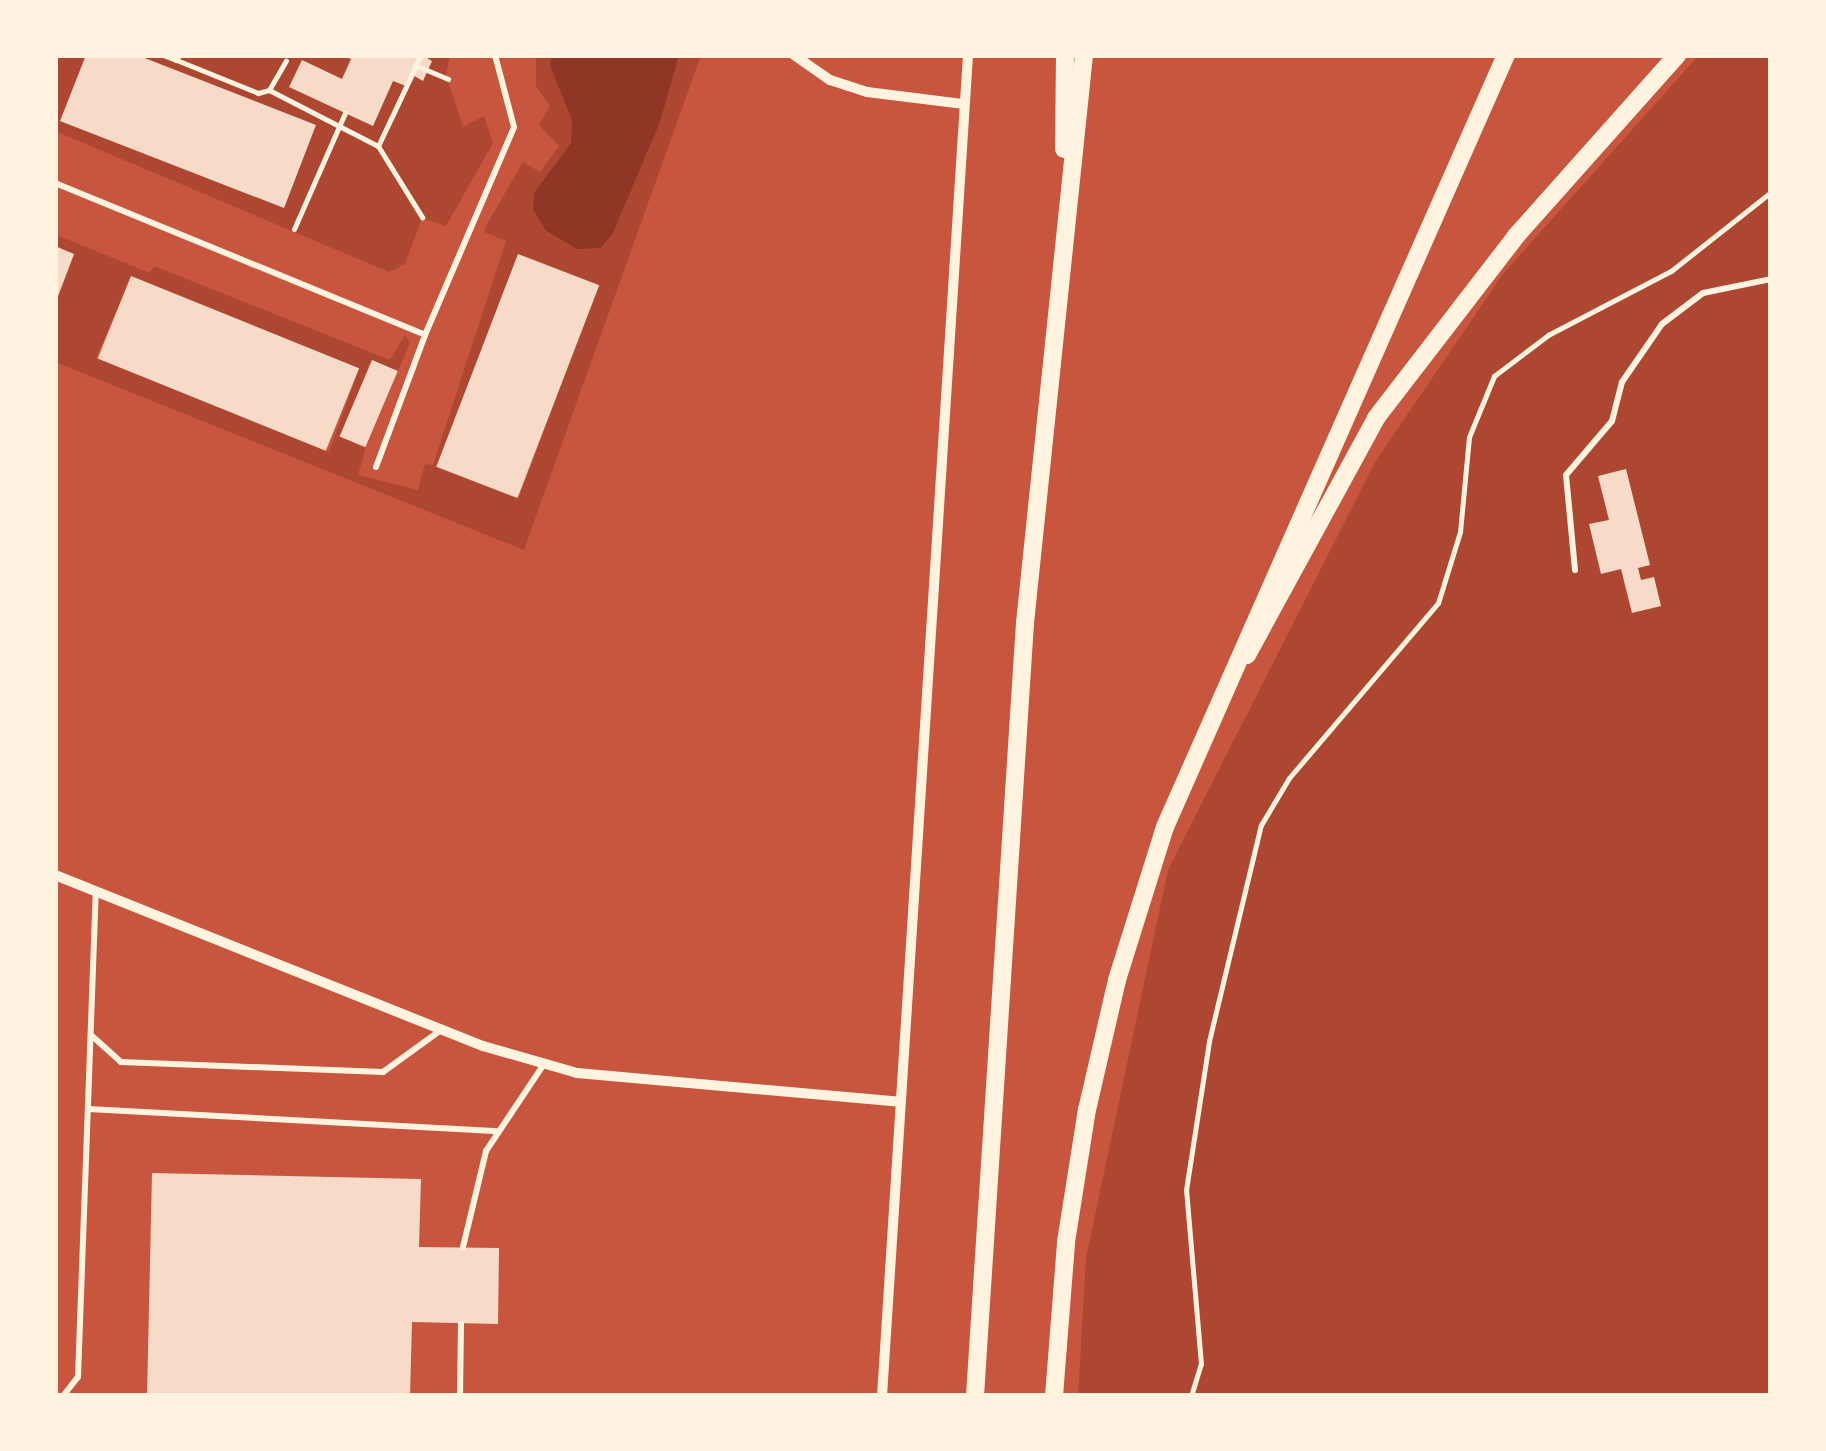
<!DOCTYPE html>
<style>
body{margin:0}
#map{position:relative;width:1826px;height:1451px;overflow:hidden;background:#c8553d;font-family:"IBM Plex Sans",sans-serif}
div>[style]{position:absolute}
.green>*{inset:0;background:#ae4732}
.water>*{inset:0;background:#8f3625}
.building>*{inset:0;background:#f7dbc8;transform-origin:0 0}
.path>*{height:5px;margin:-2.5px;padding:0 2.5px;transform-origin:2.5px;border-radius:2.5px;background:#fff3e0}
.service>*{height:6px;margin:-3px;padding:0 3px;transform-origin:3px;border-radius:3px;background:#fff3e0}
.minor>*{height:10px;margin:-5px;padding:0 5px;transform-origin:5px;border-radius:5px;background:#fff3e0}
.secondary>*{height:18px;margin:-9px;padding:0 9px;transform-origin:9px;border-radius:9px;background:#fff3e0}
span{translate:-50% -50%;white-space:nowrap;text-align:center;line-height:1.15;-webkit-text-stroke:10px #fff3e0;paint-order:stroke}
.frame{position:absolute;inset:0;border:58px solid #fff3e0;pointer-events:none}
</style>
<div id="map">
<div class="green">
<div style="clip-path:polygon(55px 55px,450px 55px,446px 75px,463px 127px,484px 116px,493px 143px,446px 226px,422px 218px,405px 264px,389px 272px,55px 131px)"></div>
<div style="clip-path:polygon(evenodd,536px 55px,701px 55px,524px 550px,55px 362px,55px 305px,74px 255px,55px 246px,55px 227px,59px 236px,150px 273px,154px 266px,390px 360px,405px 335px,410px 343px,398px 371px,372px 360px,340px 436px,366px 447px,358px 475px,418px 490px,425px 464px,433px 465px,506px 241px,484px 232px,487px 224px,523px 162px,540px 172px,559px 146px,539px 125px,550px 106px,536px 86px,536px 55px,518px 254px,599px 285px,519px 497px,518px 254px,536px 55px,131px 277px,359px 369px,329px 452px,96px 358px,131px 277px)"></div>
<div style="clip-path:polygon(1699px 55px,1771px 55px,1771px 1396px,1078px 1396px,1086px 1258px,1168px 870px,1375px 462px,1503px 274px)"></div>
</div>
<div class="water">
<div style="clip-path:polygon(552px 55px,679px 55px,660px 122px,612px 235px,600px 248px,577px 249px,546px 231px,533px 209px,534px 193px,571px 143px,572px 120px,550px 66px)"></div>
</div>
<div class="building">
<div style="clip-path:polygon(86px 55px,137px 55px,316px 125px,284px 208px,60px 121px)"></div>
<div style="clip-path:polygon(343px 55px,422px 55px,432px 61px,423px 81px,411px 74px,406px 86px,393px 81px,373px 126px,289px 87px,302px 60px,342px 79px,351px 59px)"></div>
<div style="clip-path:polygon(55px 246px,74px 254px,55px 304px)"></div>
<div style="left:518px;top:254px;width:87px;height:228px;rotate:21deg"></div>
<div style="left:131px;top:276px;width:246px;height:89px;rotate:22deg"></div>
<div style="left:372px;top:360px;width:28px;height:83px;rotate:23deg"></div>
<div style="clip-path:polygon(1626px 469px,1650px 565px,1638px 568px,1641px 580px,1654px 577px,1661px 606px,1632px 613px,1621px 569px,1601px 574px,1589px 524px,1609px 520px,1598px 476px)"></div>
<div style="clip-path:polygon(152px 1173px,421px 1179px,419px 1247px,499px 1248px,498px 1324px,412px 1322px,410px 1396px,147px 1396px)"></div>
</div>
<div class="path">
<div style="left:163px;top:55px;width:14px;rotate:21deg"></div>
<div style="left:176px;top:60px;width:6px;rotate:-59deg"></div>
<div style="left:174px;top:59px;width:91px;rotate:22deg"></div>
<div style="left:258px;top:93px;width:11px;rotate:-15deg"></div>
<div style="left:269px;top:90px;width:34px;rotate:-60deg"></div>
<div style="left:415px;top:65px;width:36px;rotate:23deg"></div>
<div style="left:269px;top:90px;width:123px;rotate:27.2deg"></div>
<div style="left:378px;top:146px;width:84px;rotate:58.2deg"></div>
<div style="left:378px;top:146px;width:101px;rotate:-64.7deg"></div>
<div style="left:294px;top:229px;width:127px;rotate:-66.3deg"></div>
<div style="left:1191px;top:1396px;width:34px;rotate:-73deg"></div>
<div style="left:1201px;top:1364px;width:175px;rotate:-94.9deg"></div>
<div style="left:1186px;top:1190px;width:151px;rotate:-81.2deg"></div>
<div style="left:1209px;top:1041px;width:222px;rotate:-76.5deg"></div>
<div style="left:1261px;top:825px;width:55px;rotate:-59.2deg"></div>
<div style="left:1289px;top:778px;width:230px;rotate:-49.6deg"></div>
<div style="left:1438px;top:603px;width:74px;rotate:-72.8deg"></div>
<div style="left:1460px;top:532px;width:95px;rotate:-84.6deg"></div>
<div style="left:1469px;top:437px;width:66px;rotate:-67.7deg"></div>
<div style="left:1494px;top:376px;width:68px;rotate:-37.2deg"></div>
<div style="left:1548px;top:335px;width:139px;rotate:-27.5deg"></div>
<div style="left:1671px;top:271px;width:127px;rotate:-38.3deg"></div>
</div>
<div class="service">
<div style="left:55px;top:183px;width:400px;rotate:22.3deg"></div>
<div style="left:425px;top:335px;width:226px;rotate:-66.8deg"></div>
<div style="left:514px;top:127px;width:74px;rotate:-104.8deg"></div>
<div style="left:376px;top:467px;width:141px;rotate:-69.6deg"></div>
<div style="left:1575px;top:570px;width:95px;rotate:-95.4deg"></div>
<div style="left:1566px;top:475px;width:71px;rotate:-49.6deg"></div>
<div style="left:1612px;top:421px;width:40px;rotate:-75.6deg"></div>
<div style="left:1622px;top:382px;width:70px;rotate:-55.4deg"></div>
<div style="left:1662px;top:324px;width:51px;rotate:-37.1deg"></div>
<div style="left:1703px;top:293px;width:69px;rotate:-11.6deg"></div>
<div style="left:91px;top:1035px;width:40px;rotate:42deg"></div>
<div style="left:121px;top:1062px;width:262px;rotate:2.2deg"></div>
<div style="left:383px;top:1072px;width:72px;rotate:-35.9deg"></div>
<div style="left:88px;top:1109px;width:411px;rotate:3.1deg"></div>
<div style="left:463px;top:1247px;width:99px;rotate:-76.5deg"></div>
<div style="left:486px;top:1151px;width:105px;rotate:-56.3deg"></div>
<div style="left:63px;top:1396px;width:24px;rotate:-52deg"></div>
<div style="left:78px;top:1377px;width:484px;rotate:-87.9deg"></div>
<div style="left:460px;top:1396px;width:72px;rotate:-89.2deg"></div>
</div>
<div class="minor">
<div style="left:794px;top:55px;width:44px;rotate:34.8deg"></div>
<div style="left:830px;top:80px;width:39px;rotate:18deg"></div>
<div style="left:867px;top:92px;width:98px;rotate:7.1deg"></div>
<div style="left:55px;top:875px;width:461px;rotate:21.8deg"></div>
<div style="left:483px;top:1046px;width:98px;rotate:16deg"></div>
<div style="left:577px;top:1073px;width:324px;rotate:5.1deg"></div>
<div style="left:882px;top:1396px;width:1344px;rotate:-86.33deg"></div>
</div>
<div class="secondary">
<div style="left:1064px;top:149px;width:94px;rotate:-89.4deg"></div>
<div style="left:1247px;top:655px;width:270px;rotate:-61.4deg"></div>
<div style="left:1376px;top:418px;width:230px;rotate:-52.4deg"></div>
<div style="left:1516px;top:236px;width:242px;rotate:-48.3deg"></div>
<div style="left:975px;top:1396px;width:775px;rotate:-86.3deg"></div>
<div style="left:1025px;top:623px;width:571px;rotate:-84.07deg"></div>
<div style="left:1054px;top:1396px;width:154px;rotate:-85.5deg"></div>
<div style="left:1066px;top:1242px;width:134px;rotate:-81deg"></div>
<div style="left:1087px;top:1110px;width:133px;rotate:-77deg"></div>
<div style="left:1117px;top:980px;width:160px;rotate:-72.6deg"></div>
<div style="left:1165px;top:827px;width:844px;rotate:-66.17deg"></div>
</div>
<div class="frame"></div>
</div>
